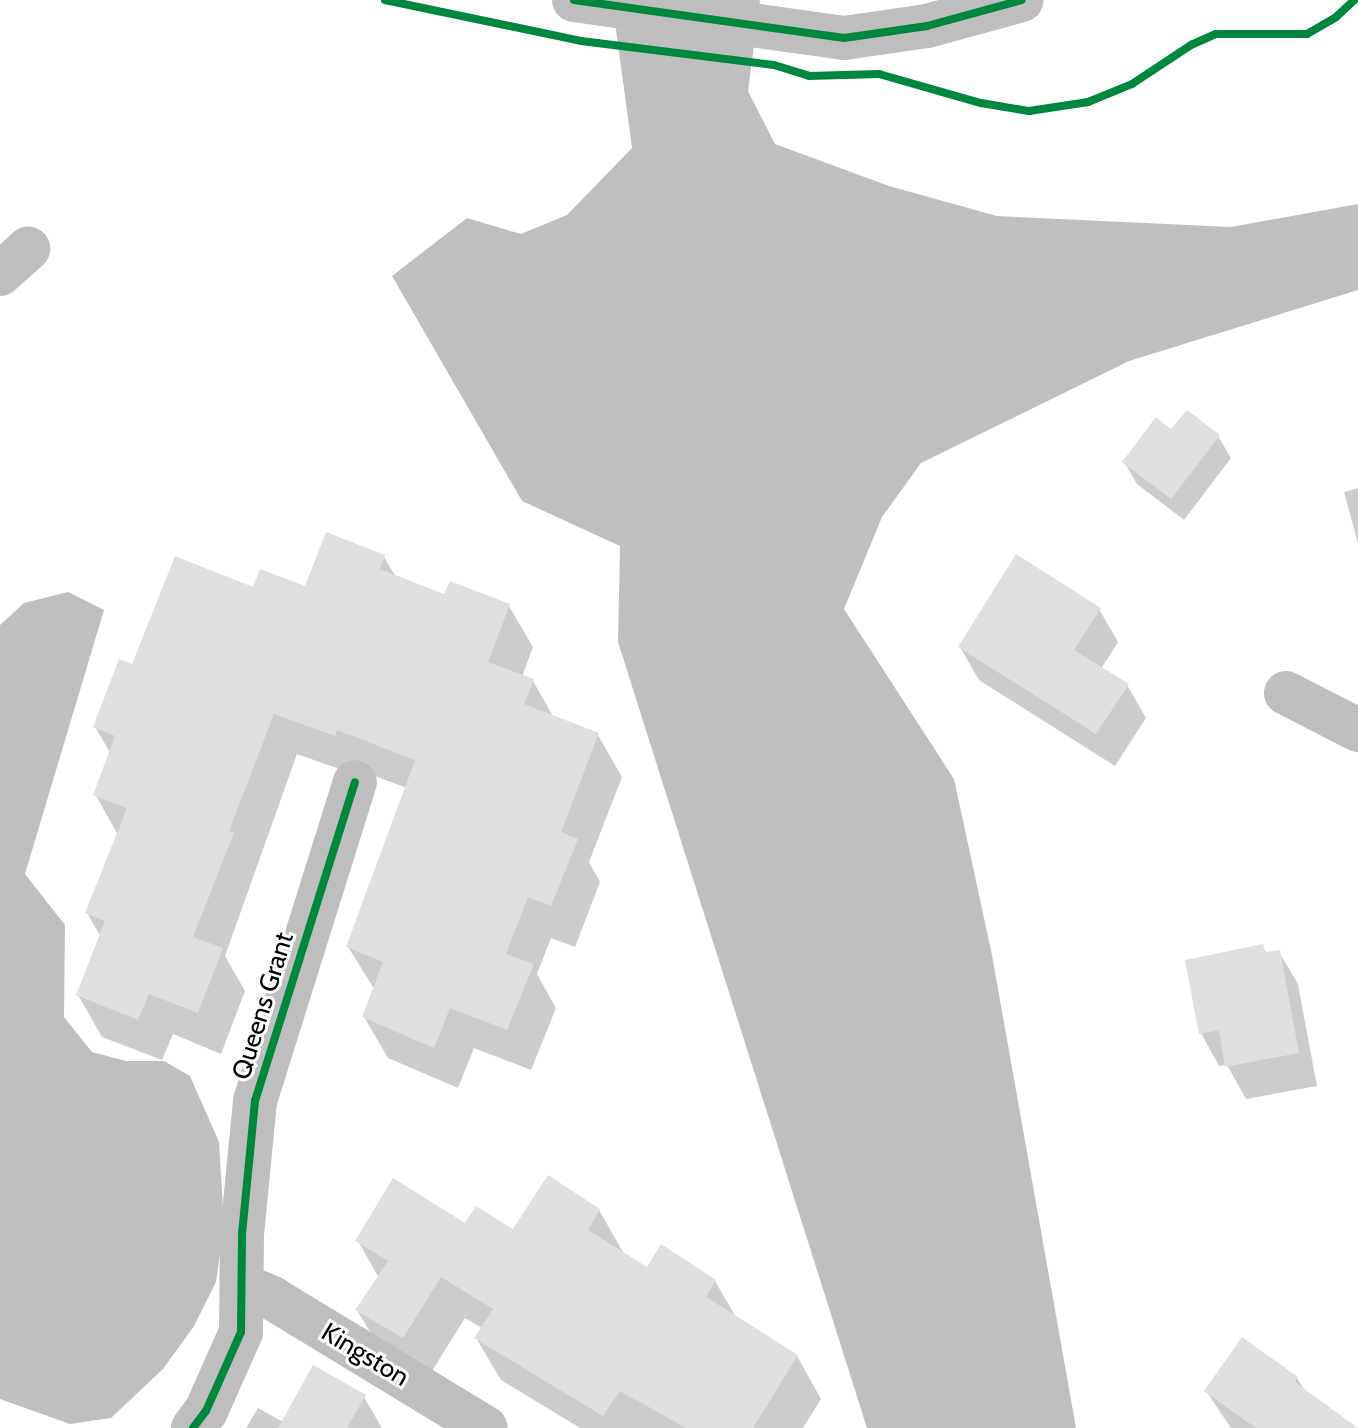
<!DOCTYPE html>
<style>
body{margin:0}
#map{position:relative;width:1358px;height:1428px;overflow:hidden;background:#fff;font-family:Cabin,sans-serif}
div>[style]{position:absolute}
.water>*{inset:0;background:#bfbfbf}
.shadow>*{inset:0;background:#0003}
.building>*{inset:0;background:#dfdfdf}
.minor>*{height:44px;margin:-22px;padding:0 22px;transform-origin:22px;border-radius:22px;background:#bebebe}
.cycleway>*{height:8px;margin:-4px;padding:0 4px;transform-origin:4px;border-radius:4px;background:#00873e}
span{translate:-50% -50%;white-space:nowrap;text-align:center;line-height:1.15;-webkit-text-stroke:6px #fff;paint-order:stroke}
.street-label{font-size:26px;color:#000}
</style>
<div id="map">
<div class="water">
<div style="clip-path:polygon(612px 0,760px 0,748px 91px,775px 144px,889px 186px,997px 216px,1231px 227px,1358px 204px,1358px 290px,1129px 361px,921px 463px,882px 517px,844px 609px,954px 779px,992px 955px,1076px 1428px,867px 1428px,618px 642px,620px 546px,522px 501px,392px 276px,467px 218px,521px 234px,567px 215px,632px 148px)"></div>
<div style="clip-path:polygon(68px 592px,104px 610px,25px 874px,65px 925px,64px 1017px,92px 1052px,126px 1061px,164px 1061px,190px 1076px,219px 1142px,224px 1225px,216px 1282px,194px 1326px,163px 1369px,111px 1418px,70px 1424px,0 1399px,0 625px,24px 603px)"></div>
</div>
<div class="shadow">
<div style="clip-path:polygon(1218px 436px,1231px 458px,1184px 520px,1137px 484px,1124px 462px)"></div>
<div style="clip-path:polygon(1358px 488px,1358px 544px,1344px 492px)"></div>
<div style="clip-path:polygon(384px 557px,396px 577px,446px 596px,509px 606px,533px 647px,522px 677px,533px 681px,554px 718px,598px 735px,622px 777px,589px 862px,600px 882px,575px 947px,551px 938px,537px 974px,556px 1008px,531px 1070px,474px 1048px,458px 1088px,388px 1058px,364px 1017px,375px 990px,348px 947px,407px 788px,361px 771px,359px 776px,297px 754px,225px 956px,245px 991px,221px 1054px,173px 1034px,162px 1060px,102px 1037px,78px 995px,101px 937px,87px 913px,118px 835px,95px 794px,111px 754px,95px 727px,134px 667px,254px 589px,306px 589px)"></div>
<div style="clip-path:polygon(1099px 609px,1118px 642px,1101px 669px,1127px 685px,1146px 718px,1115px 766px,979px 680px,960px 647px)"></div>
<div style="clip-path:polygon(1262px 946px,1267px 954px,1279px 952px,1298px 984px,1317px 1086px,1246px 1099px,1227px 1065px,1219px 1066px,1201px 1033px)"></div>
<div style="clip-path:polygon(599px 1210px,623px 1252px,647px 1269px,715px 1281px,737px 1319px,797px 1356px,821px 1399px,803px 1428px,580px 1428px,501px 1380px,476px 1338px,482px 1328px,465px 1318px,427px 1379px,382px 1352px,357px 1310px,379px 1278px,358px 1241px,466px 1226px,514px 1231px)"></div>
<div style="clip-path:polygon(1297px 1378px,1305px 1391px,1349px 1428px,1231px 1428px,1206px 1391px)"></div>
<div style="clip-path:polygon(364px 1397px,382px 1428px,246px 1428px,258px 1408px,283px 1422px)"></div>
</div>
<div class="building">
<div style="clip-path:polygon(1187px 410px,1220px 435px,1171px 499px,1122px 462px,1156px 417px,1171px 429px)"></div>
<div style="clip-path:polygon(326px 532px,385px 555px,380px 569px,444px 594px,450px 581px,510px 604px,488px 662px,534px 679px,524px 704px,599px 733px,561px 832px,578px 839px,551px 906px,528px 897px,506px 954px,534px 964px,507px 1030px,450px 1008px,434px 1048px,362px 1017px,383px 962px,346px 947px,415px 760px,337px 730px,335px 736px,274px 714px,229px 831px,234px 833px,193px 937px,223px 948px,198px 1013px,149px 994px,138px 1020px,76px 995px,105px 921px,85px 913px,127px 808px,93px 795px,115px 736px,93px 727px,119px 659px,132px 664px,175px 556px,253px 587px,260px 569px,305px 586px)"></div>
<div style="clip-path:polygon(1016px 554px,1101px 608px,1074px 650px,1129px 684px,1096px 734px,958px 647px)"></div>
<div style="clip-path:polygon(1263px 944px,1265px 952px,1280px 950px,1299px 1053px,1225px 1067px,1219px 1030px,1199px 1034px,1185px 960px)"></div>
<div style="clip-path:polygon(548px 1175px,600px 1209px,588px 1230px,647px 1267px,661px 1244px,716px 1280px,706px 1297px,798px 1355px,753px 1428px,686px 1428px,620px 1391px,603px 1416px,474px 1338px,493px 1309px,441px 1277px,403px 1338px,355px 1310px,388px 1261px,355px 1241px,393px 1178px,465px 1223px,476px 1206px,513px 1229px)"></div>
<div style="clip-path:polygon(1242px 1337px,1298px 1377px,1295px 1382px,1358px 1428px,1256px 1428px,1204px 1391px)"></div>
<div style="clip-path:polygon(313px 1365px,366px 1395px,347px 1428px,278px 1428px)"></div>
</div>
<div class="minor">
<div style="left:574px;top:0;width:273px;rotate:8deg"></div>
<div style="left:844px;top:38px;width:84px;rotate:-8.2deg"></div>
<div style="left:927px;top:26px;width:98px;rotate:-15.3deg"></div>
<div style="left:0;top:274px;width:38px;rotate:-42deg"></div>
<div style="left:1286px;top:693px;width:81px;rotate:27.2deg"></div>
<div style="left:242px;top:1285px;width:33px;rotate:23deg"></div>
<div style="left:272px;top:1298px;width:250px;rotate:31.3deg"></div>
<div style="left:193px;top:1428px;width:21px;rotate:-53deg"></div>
<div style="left:206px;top:1411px;width:86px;rotate:-66.1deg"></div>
<div style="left:241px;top:1332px;width:98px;rotate:-89.4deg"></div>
<div style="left:242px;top:1234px;width:134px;rotate:-84.4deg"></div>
<div style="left:255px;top:1101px;width:334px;rotate:-72.6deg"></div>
</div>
<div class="cycleway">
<div style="left:385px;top:0;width:200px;rotate:11.8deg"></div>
<div style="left:581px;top:41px;width:194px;rotate:7.1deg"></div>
<div style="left:774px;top:65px;width:37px;rotate:17deg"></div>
<div style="left:809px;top:76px;width:70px;rotate:-1.6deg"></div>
<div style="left:879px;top:74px;width:106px;rotate:15.9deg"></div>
<div style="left:981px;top:103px;width:49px;rotate:9.5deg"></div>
<div style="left:1029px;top:111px;width:60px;rotate:-8.7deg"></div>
<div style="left:1088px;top:102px;width:48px;rotate:-22.2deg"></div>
<div style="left:1132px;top:84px;width:71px;rotate:-33.5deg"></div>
<div style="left:1191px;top:45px;width:27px;rotate:-24deg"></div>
<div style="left:1216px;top:34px;width:91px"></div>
<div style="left:1307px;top:34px;width:34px;rotate:-30deg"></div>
<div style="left:1336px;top:17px;width:25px;rotate:-43deg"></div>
<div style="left:574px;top:0;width:273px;rotate:8deg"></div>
<div style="left:844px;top:38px;width:84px;rotate:-8.2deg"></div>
<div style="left:927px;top:26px;width:98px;rotate:-15.3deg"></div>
<div style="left:193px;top:1428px;width:21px;rotate:-53deg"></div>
<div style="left:206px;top:1411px;width:86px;rotate:-66.1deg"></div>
<div style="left:241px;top:1332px;width:98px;rotate:-89.4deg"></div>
<div style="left:242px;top:1234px;width:134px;rotate:-84.4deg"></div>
<div style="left:255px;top:1101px;width:334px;rotate:-72.6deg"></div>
</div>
<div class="street-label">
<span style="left:263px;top:1006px;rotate:-73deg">Queens Grant</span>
<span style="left:365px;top:1355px;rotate:31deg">Kingston</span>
</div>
</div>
